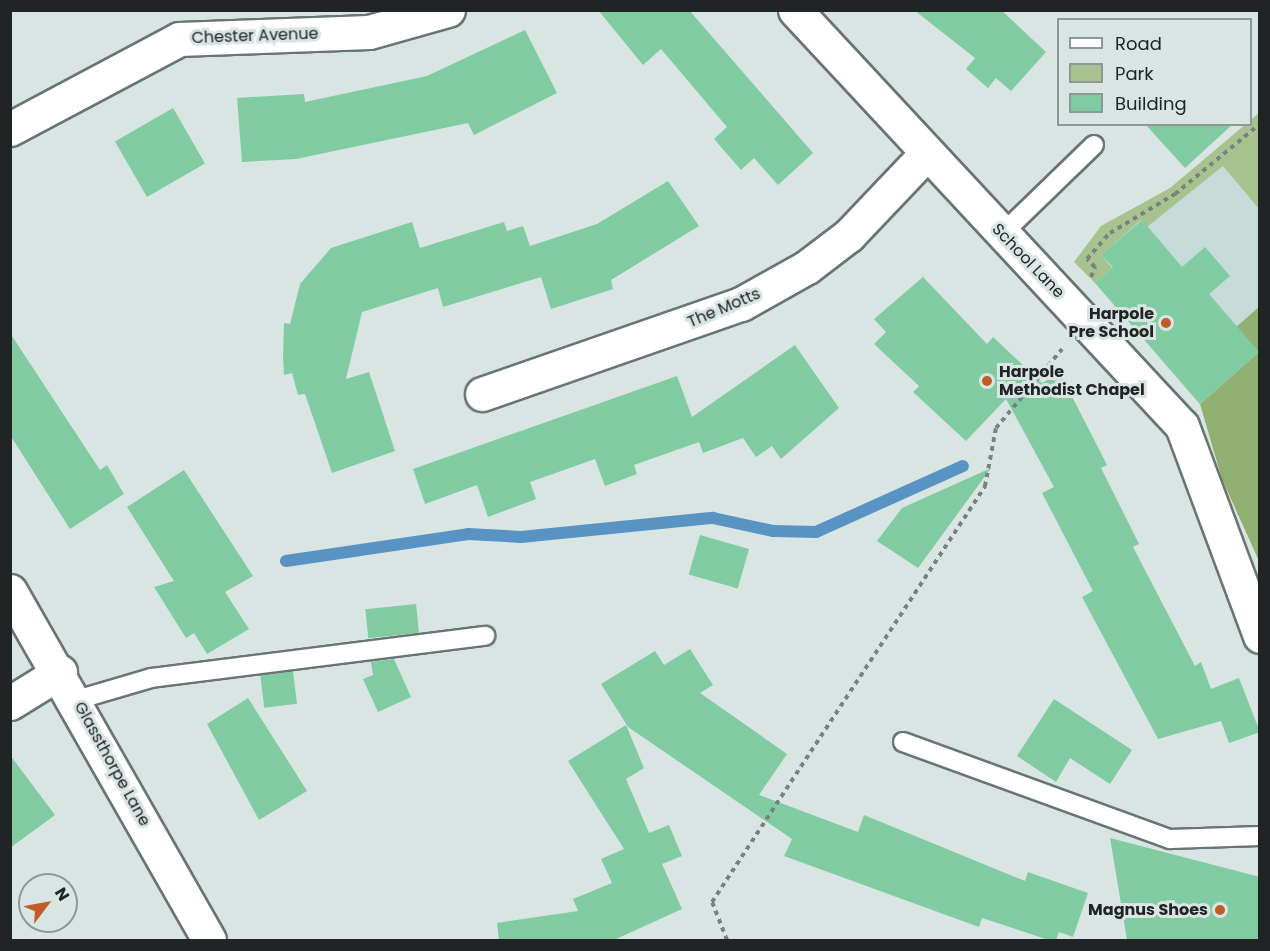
<!DOCTYPE html>
<style>
body{margin:0}
#map{position:relative;width:1270px;height:951px;overflow:hidden;background:#d8e5e3;font-family:Poppins,sans-serif}
div>[style]{position:absolute}
.built>*{inset:0;background:#c4dbd8}
.green>*{inset:0;background:#a7c18f}
.forest>*{inset:0;background:#8fb070}
.stream>*{height:12px;margin:-6px;padding:0 6px;transform-origin:6px;border-radius:6px;background:#5893c3}
.building>*{inset:0;background:#81cba2;transform-origin:0 0}
.path>*{height:4px;margin-top:-2px;transform-origin:0;background:repeating-linear-gradient(90deg,#798180 0 4.5px,transparent 0 9px)}
.roads{filter:drop-shadow(2px 0 #697573) drop-shadow(-2px 0 #697573) drop-shadow(0 2px #697573) drop-shadow(0 -2px #697573)}
.service>*{height:18px;margin:-9px;padding:0 9px;transform-origin:9px;border-radius:9px;background:#fff}
.minor>*{height:33px;margin:-16.5px;padding:0 16.5px;transform-origin:16.5px;border-radius:16.5px;background:#fff}
.dots>*{width:16px;height:16px;translate:-50% -50%;box-sizing:border-box;border:3px solid #d8e5e3;border-radius:50%}
span{translate:-50% -50%;white-space:nowrap;text-align:center;line-height:1.15;-webkit-text-stroke:6px #d8e5e3;paint-order:stroke}
.street-label{font-size:16px;color:#202424}
.poi-label{font-size:16px;color:#202424;font-weight:700}
.right{translate:-100% -50%;text-align:right}
.left{translate:0 -50%;text-align:left}
.frame{position:absolute;inset:0;border:12px solid #202424;pointer-events:none}
.legend{position:absolute;left:1057px;top:18px;width:195px;height:108px;box-sizing:border-box;background:#d8e5e3;border:2px solid #8e9897;margin:0;padding:8px 10px;list-style:none;font-size:18px;color:#202424}
.legend li{display:flex;align-items:center;gap:12px;height:30px}
.legend b{width:30px;border:2px solid #8e9897}
.north{position:absolute;left:18px;top:873px;width:60px;height:60px;box-sizing:border-box;background:#d8e5e3;border:2px solid #8e9897;border-radius:50%;rotate:58deg;font-size:16px;font-weight:700;line-height:24px;text-align:center;color:#202424}
.north::after{content:'';display:block;margin:auto;width:21px;height:27px;background:#c05c28;clip-path:polygon(50% 0,100% 100%,50% 72%,0 100%)}
</style>
<div id="map">
<div class="built">
<div style="clip-path:polygon(1223px 166px,1259px 209px,1259px 307px,1237px 327px,1259px 352px,1199px 404px,1095px 283px,1105px 259px,1101px 255px,1142px 220px,1148px 226px)"></div>
</div>
<div class="green">
<div style="clip-path:polygon(1259px 113px,1259px 209px,1223px 166px,1147px 227px,1141px 220px,1101px 255px,1112px 268px,1095px 283px,1074px 262px,1101px 226px,1170px 188px)"></div>
</div>
<div class="forest">
<div style="clip-path:polygon(1259px 307px,1259px 561px,1222px 479px,1200px 404px,1259px 352px,1236px 327px)"></div>
</div>
<div class="stream">
<div style="left:286px;top:561px;width:184px;rotate:-8.4deg"></div>
<div style="left:468px;top:534px;width:53px;rotate:3.2deg"></div>
<div style="left:521px;top:537px;width:193px;rotate:-5.7deg"></div>
<div style="left:713px;top:518px;width:61px;rotate:12.2deg"></div>
<div style="left:773px;top:531px;width:43px;rotate:1.3deg"></div>
<div style="left:816px;top:532px;width:161px;rotate:-24.2deg"></div>
</div>
<div class="building">
<div style="clip-path:polygon(598px 10px,689px 10px,813px 153px,778px 185px,754px 158px,741px 170px,714px 139px,727px 127px,661px 49px,643px 65px)"></div>
<div style="clip-path:polygon(914px 10px,1001px 10px,1046px 52px,1011px 91px,996px 78px,988px 88px,966px 69px,975px 58px)"></div>
<div style="clip-path:polygon(525px 30px,557px 93px,474px 135px,468px 123px,296px 159px,242px 162px,237px 98px,304px 94px,305px 102px,427px 76px)"></div>
<div style="left:173px;top:108px;width:64px;height:67px;rotate:60deg"></div>
<div style="clip-path:polygon(1145px 124px,1233px 124px,1185px 168px)"></div>
<div style="clip-path:polygon(668px 181px,699px 226px,611px 280px,613px 289px,551px 309px,541px 277px,443px 307px,438px 288px,362px 312px,346px 379px,369px 372px,395px 451px,332px 473px,305px 394px,298px 395px,292px 373px,284px 375px,283px 357px,284px 323px,290px 324px,300px 284px,331px 248px,412px 222px,420px 248px,504px 222px,507px 231px,523px 226px,530px 246px,597px 224px)"></div>
<div style="clip-path:polygon(1142px 220px,1182px 267px,1205px 247px,1230px 276px,1209px 294px,1259px 352px,1200px 404px,1095px 283px,1113px 267px,1101px 255px)"></div>
<div style="clip-path:polygon(923px 277px,987px 344px,993px 337px,1042px 383px,1060px 373px,1107px 465px,1101px 468px,1139px 544px,1133px 547px,1195px 666px,1201px 662px,1211px 689px,1239px 678px,1260px 732px,1229px 743px,1221px 721px,1158px 739px,1082px 597px,1093px 591px,1042px 493px,1054px 487px,1006px 399px,966px 441px,913px 392px,919px 386px,874px 344px,886px 332px,874px 319px)"></div>
<div style="clip-path:polygon(10px 333px,100px 470px,107px 465px,124px 494px,70px 529px,10px 435px)"></div>
<div style="clip-path:polygon(795px 345px,839px 408px,781px 459px,772px 446px,756px 457px,743px 438px,703px 453px,699px 442px,634px 465px,637px 474px,605px 486px,595px 459px,530px 482px,536px 499px,488px 517px,477px 485px,425px 504px,413px 469px,677px 376px,692px 417px)"></div>
<div style="clip-path:polygon(991px 468px,918px 568px,877px 541px,902px 508px)"></div>
<div style="clip-path:polygon(184px 470px,253px 576px,225px 592px,249px 629px,207px 654px,194px 633px,186px 638px,154px 587px,174px 581px,127px 507px)"></div>
<div style="left:700px;top:535px;width:51px;height:41px;rotate:16deg"></div>
<div style="left:416px;top:604px;width:29px;height:51px;rotate:84deg"></div>
<div style="clip-path:polygon(690px 649px,713px 685px,700px 693px,787px 754px,759px 795px,858px 832px,864px 815px,1025px 881px,1028px 872px,1088px 893px,1073px 937px,1059px 932px,1056px 940px,1049px 940px,982px 918px,979px 927px,784px 856px,792px 839px,628px 727px,601px 684px,655px 651px,664px 665px)"></div>
<div style="clip-path:polygon(394px 659px,411px 697px,378px 712px,363px 679px,373px 675px,371px 662px)"></div>
<div style="left:293px;top:671px;width:33px;height:33px;rotate:83deg"></div>
<div style="clip-path:polygon(248px 698px,307px 791px,259px 820px,207px 724px)"></div>
<div style="clip-path:polygon(1054px 699px,1132px 750px,1110px 784px,1070px 758px,1056px 782px,1017px 756px)"></div>
<div style="clip-path:polygon(626px 725px,644px 768px,626px 779px,649px 833px,669px 825px,682px 856px,662px 864px,682px 909px,614px 940px,499px 940px,497px 923px,578px 911px,573px 899px,612px 883px,601px 859px,624px 849px,568px 761px)"></div>
<div style="clip-path:polygon(10px 755px,55px 815px,10px 848px)"></div>
<div style="clip-path:polygon(1110px 838px,1260px 877px,1260px 940px,1127px 940px)"></div>
</div>
<div class="path">
<div style="left:1091px;top:277px;width:11px;rotate:-68deg"></div>
<div style="left:1095px;top:267px;width:11px;rotate:-135deg"></div>
<div style="left:1087px;top:259px;width:35px;rotate:-49deg"></div>
<div style="left:1110px;top:233px;width:76px;rotate:-31deg"></div>
<div style="left:1175px;top:194px;width:110px;rotate:-39.5deg"></div>
<div style="left:727px;top:940px;width:41px;rotate:-111.5deg"></div>
<div style="left:712px;top:902px;width:498px;rotate:-56.7deg"></div>
<div style="left:985px;top:486px;width:59px;rotate:-79.3deg"></div>
<div style="left:996px;top:428px;width:103px;rotate:-50.1deg"></div>
</div>
<div class="roads">
<div class="service">
<div style="left:1002px;top:234px;width:128px;rotate:-44.1deg"></div>
<div style="left:76px;top:700px;width:78px;rotate:-16.3deg"></div>
<div style="left:151px;top:678px;width:337px;rotate:-7.2deg"></div>
<div style="left:903px;top:742px;width:284px;rotate:20deg"></div>
<div style="left:1170px;top:839px;width:90px;rotate:-1.9deg"></div>
</div>
<div class="minor">
<div style="left:795px;top:10px;width:568px;rotate:47.07deg"></div>
<div style="left:1182px;top:426px;width:224px;rotate:69.6deg"></div>
<div style="left:10px;top:129px;width:191px;rotate:-28deg"></div>
<div style="left:179px;top:39px;width:190px;rotate:-2.1deg"></div>
<div style="left:369px;top:32px;width:82px;rotate:-15.6deg"></div>
<div style="left:482px;top:394px;width:274px;rotate:-19.2deg"></div>
<div style="left:741px;top:304px;width:76px;rotate:-29.3deg"></div>
<div style="left:807px;top:267px;width:53px;rotate:-37.3deg"></div>
<div style="left:849px;top:235px;width:112px;rotate:-46.5deg"></div>
<div style="left:10px;top:591px;width:402px;rotate:60.3deg"></div>
<div style="left:10px;top:703px;width:59px;rotate:-31.8deg"></div>
</div>
</div>
<div class="dots">
<div style="left:1166px;top:323px;background:#c05c28"></div>
<div style="left:987px;top:381px;background:#c05c28"></div>
<div style="left:1220px;top:910px;background:#c05c28"></div>
</div>
<div class="street-label">
<span style="left:255px;top:36px;rotate:-2deg">Chester Avenue</span>
<span style="left:1028px;top:261px;rotate:46deg">School Lane</span>
<span style="left:724px;top:308px;rotate:-23deg">The Motts</span>
<span style="left:112px;top:764px;rotate:61deg">Glassthorpe Lane</span>
</div>
<div class="poi-label">
<span class="right" style="left:1154px;top:323px">Harpole<br>Pre School</span>
<span class="left" style="left:999px;top:381px">Harpole<br>Methodist Chapel</span>
<span class="right" style="left:1208px;top:910px">Magnus Shoes</span>
</div>
<div class="frame"></div>
<ul class="legend">
<li><b style="height:8px;background:#fff"></b>Road</li>
<li><b style="height:16px;background:#a7c18f"></b>Park</li>
<li><b style="height:16px;background:#81cba2"></b>Building</li>
</ul>
<div class="north">N</div>
</div>
